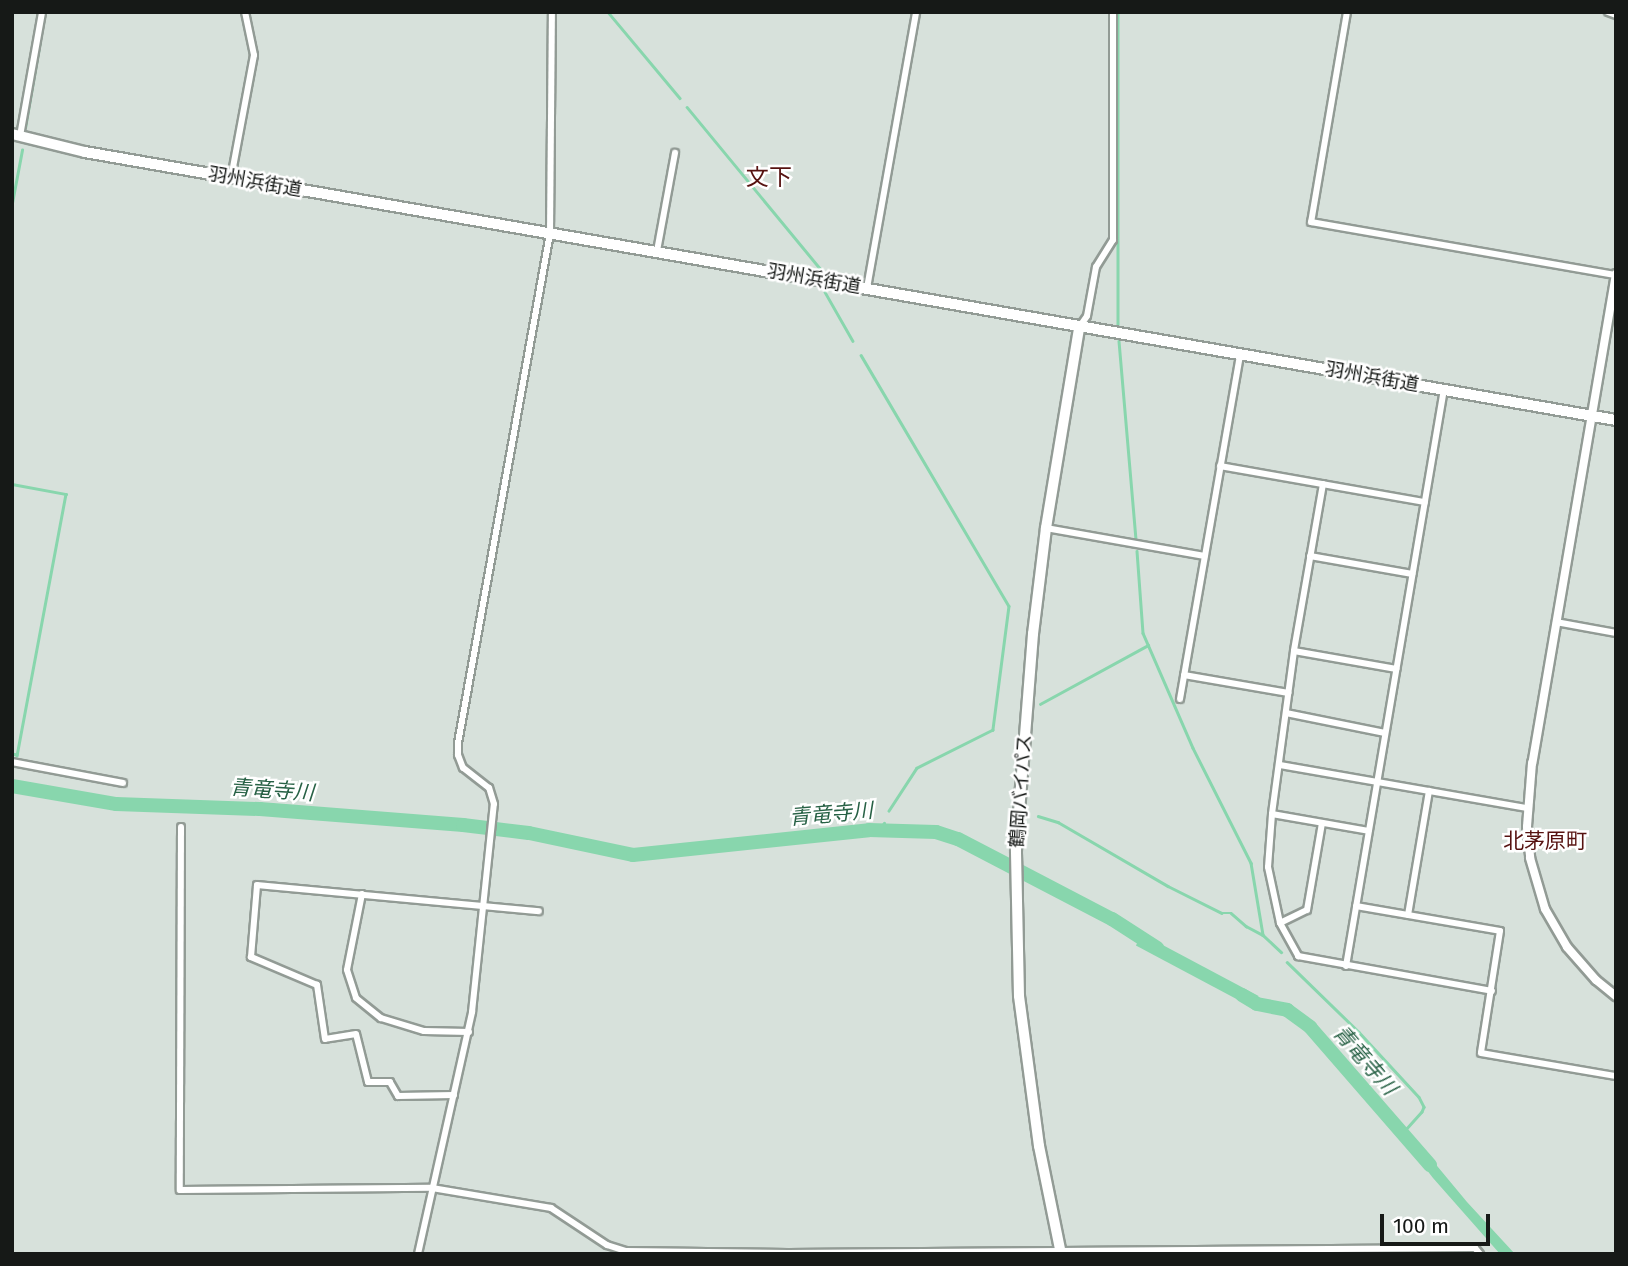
<!DOCTYPE html>
<meta charset="utf-8">
<style>
body{margin:0}
#map{position:relative;width:1628px;height:1266px;overflow:hidden;background:#d7e1db;font-family:"Fira Sans","Noto Sans JP",sans-serif}
div>[style]{position:absolute}
.water>*{inset:0;background:#88d6ad;transform-origin:0 0}
.stream>*{height:2.5px;margin:-1.25px;padding:0 1.25px;transform-origin:1.25px;border-radius:1.25px;background:#88d6ad}
.river>*{height:14px;margin:-7px;padding:0 7px;transform-origin:7px;border-radius:7px;background:#88d6ad}
.roads{filter:drop-shadow(2px 0 #929b95) drop-shadow(-2px 0 #929b95) drop-shadow(0 2px #929b95) drop-shadow(0 -2px #929b95)}
.minor>*{height:6px;margin:-3px;padding:0 3px;transform-origin:3px;border-radius:3px;background:#fff}
.tertiary>*{height:8px;margin:-4px;padding:0 4px;transform-origin:4px;border-radius:4px;background:#fff}
.secondary>*{height:10px;margin:-5px;padding:0 5px;transform-origin:5px;border-radius:5px;background:#fff}
span{translate:-50% -50%;white-space:nowrap;text-align:center;line-height:1.15;-webkit-text-stroke:5px #fff;paint-order:stroke}
.street-label{font-size:19px;color:#161917}
.water-label{font-size:21px;color:#276145;font-style:italic}
.neighbourhood-label{font-size:21px;color:#561210}
.quarter-label{font-size:23px;color:#561210}
.frame{position:absolute;inset:0;border:14px solid #161917;pointer-events:none}
.scale{position:absolute;left:1380px;top:1214px;width:110px;height:32px;box-sizing:border-box;border:4px solid #161917;border-top:0;padding-left:9px;font-size:21px;line-height:24px;white-space:nowrap;color:#161917;-webkit-text-stroke:5px #fff;paint-order:stroke}
</style>
<div id="map">
<div class="water">
<div style="left:1142px;top:934px;width:132px;height:13px;rotate:28deg"></div>
<div style="clip-path:polygon(1423px 1149px,1467px 1202px,1515px 1254px,1500px 1254px,1433px 1178px,1416px 1156px)"></div>
</div>
<div class="stream">
<div style="left:608px;top:12px;width:112px;rotate:50.1deg"></div>
<div style="left:1118px;top:12px;width:315px;rotate:90deg"></div>
<div style="left:687px;top:107px;width:215px;rotate:50.5deg"></div>
<div style="left:25px;top:128px;width:88px;rotate:-80.2deg"></div>
<div style="left:12px;top:203px;width:54px;rotate:-79.3deg"></div>
<div style="left:825px;top:292px;width:56px;rotate:60.3deg"></div>
<div style="left:1119px;top:341px;width:200px;rotate:85.1deg"></div>
<div style="left:861px;top:355px;width:291px;rotate:59.5deg"></div>
<div style="left:1009px;top:606px;width:125px;rotate:97.4deg"></div>
<div style="left:993px;top:730px;width:85px;rotate:153.4deg"></div>
<div style="left:917px;top:768px;width:51px;rotate:123.1deg"></div>
<div style="left:12px;top:484px;width:55px;rotate:10.5deg"></div>
<div style="left:66px;top:494px;width:266px;rotate:100.6deg"></div>
<div style="left:17px;top:755px;width:5px;rotate:-169deg"></div>
<div style="left:1137px;top:551px;width:82px;rotate:85.8deg"></div>
<div style="left:1143px;top:633px;width:125px;rotate:66.5deg"></div>
<div style="left:1193px;top:748px;width:129px;rotate:63.2deg"></div>
<div style="left:1251px;top:863px;width:73px;rotate:80.5deg"></div>
<div style="left:1040px;top:704px;width:123px;rotate:-28.6deg"></div>
<div style="left:1038px;top:816px;width:21px;rotate:17deg"></div>
<div style="left:1058px;top:822px;width:127px;rotate:30.2deg"></div>
<div style="left:1168px;top:886px;width:60px;rotate:26.6deg"></div>
<div style="left:1222px;top:913px;width:9px"></div>
<div style="left:1231px;top:913px;width:20px;rotate:41deg"></div>
<div style="left:1246px;top:926px;width:19px;rotate:28deg"></div>
<div style="left:1263px;top:935px;width:25px;rotate:43deg"></div>
<div style="left:880px;top:829px;width:7px;rotate:-56deg"></div>
<div style="left:1287px;top:962px;width:100px;rotate:44.2deg"></div>
<div style="left:1359px;top:1032px;width:88px;rotate:47.3deg"></div>
<div style="left:1419px;top:1097px;width:11px;rotate:63deg"></div>
<div style="left:1424px;top:1107px;width:5px;rotate:112deg"></div>
<div style="left:1422px;top:1112px;width:28px;rotate:132deg"></div>
</div>
<div class="river">
<div style="left:12px;top:786px;width:106px;rotate:9.8deg"></div>
<div style="left:116px;top:804px;width:144px;rotate:2deg"></div>
<div style="left:260px;top:809px;width:204px;rotate:4.5deg"></div>
<div style="left:463px;top:825px;width:66px;rotate:6.9deg"></div>
<div style="left:529px;top:833px;width:106px;rotate:11.9deg"></div>
<div style="left:633px;top:855px;width:237px;rotate:-6deg"></div>
<div style="left:869px;top:830px;width:67px;rotate:1.7deg"></div>
<div style="left:936px;top:832px;width:23px;rotate:18deg"></div>
<div style="left:958px;top:839px;width:174px;rotate:27.5deg"></div>
<div style="left:1112px;top:919px;width:54px;rotate:32.8deg"></div>
<div style="left:1242px;top:995px;width:17px;rotate:31deg"></div>
<div style="left:1257px;top:1004px;width:31px;rotate:11deg"></div>
<div style="left:1287px;top:1010px;width:29px;rotate:36deg"></div>
<div style="left:1310px;top:1027px;width:183px;rotate:49deg"></div>
</div>
<div class="roads">
<div class="minor">
<div style="left:1347px;top:12px;width:213px;rotate:99.7deg"></div>
<div style="left:1311px;top:222px;width:310px;rotate:9.9deg"></div>
<div style="left:1608px;top:12px;width:9px;rotate:21deg"></div>
<div style="left:20px;top:136px;width:126px;rotate:-79.9deg"></div>
<div style="left:231px;top:178px;width:125px;rotate:-79.4deg"></div>
<div style="left:254px;top:55px;width:44px;rotate:-101.8deg"></div>
<div style="left:657px;top:251px;width:100px;rotate:-79.6deg"></div>
<div style="left:867px;top:288px;width:280px;rotate:-79.9deg"></div>
<div style="left:1080px;top:326px;width:12px;rotate:-55deg"></div>
<div style="left:1087px;top:316px;width:50px;rotate:-79.6deg"></div>
<div style="left:1096px;top:267px;width:32px;rotate:-58deg"></div>
<div style="left:1113px;top:240px;width:228px;rotate:-90deg"></div>
<div style="left:1220px;top:466px;width:208px;rotate:10deg"></div>
<div style="left:1323px;top:484px;width:169px;rotate:99.9deg"></div>
<div style="left:1294px;top:651px;width:164px;rotate:97.7deg"></div>
<div style="left:1272px;top:814px;width:53px;rotate:94.3deg"></div>
<div style="left:1268px;top:867px;width:57px;rotate:77.9deg"></div>
<div style="left:1280px;top:923px;width:38px;rotate:61deg"></div>
<div style="left:1298px;top:956px;width:197px;rotate:10.2deg"></div>
<div style="left:1046px;top:528px;width:161px;rotate:10deg"></div>
<div style="left:1310px;top:556px;width:104px;rotate:10deg"></div>
<div style="left:1556px;top:622px;width:61px;rotate:10.4deg"></div>
<div style="left:1294px;top:651px;width:104px;rotate:10deg"></div>
<div style="left:1184px;top:675px;width:106px;rotate:9.8deg"></div>
<div style="left:1180px;top:699px;width:350px;rotate:-80.1deg"></div>
<div style="left:1286px;top:713px;width:101px;rotate:11.4deg"></div>
<div style="left:12px;top:762px;width:113px;rotate:10.7deg"></div>
<div style="left:1280px;top:765px;width:251px;rotate:9.9deg"></div>
<div style="left:1272px;top:814px;width:98px;rotate:9.9deg"></div>
<div style="left:181px;top:827px;width:363px;rotate:90.2deg"></div>
<div style="left:180px;top:1190px;width:252px;rotate:-0.5deg"></div>
<div style="left:432px;top:1188px;width:121px;rotate:9.5deg"></div>
<div style="left:551px;top:1208px;width:67px;rotate:33.5deg"></div>
<div style="left:607px;top:1245px;width:20px;rotate:18deg"></div>
<div style="left:626px;top:1251px;width:162px;rotate:0.7deg"></div>
<div style="left:788px;top:1253px;width:687px;rotate:-0.42deg"></div>
<div style="left:1475px;top:1248px;width:8px;rotate:50deg"></div>
<div style="left:362px;top:894px;width:77px;rotate:101.2deg"></div>
<div style="left:347px;top:970px;width:29px;rotate:72deg"></div>
<div style="left:356px;top:998px;width:32px;rotate:39deg"></div>
<div style="left:381px;top:1018px;width:45px;rotate:16.8deg"></div>
<div style="left:424px;top:1031px;width:45px;rotate:1.3deg"></div>
<div style="left:1356px;top:906px;width:146px;rotate:9.8deg"></div>
<div style="left:1500px;top:931px;width:123px;rotate:98.9deg"></div>
<div style="left:1481px;top:1053px;width:137px;rotate:9.7deg"></div>
<div style="left:1408px;top:915px;width:126px;rotate:-80.4deg"></div>
<div style="left:1280px;top:923px;width:30px;rotate:-26deg"></div>
<div style="left:1307px;top:910px;width:88px;rotate:-80.2deg"></div>
<div style="left:1346px;top:966px;width:585px;rotate:-80.36deg"></div>
<div style="left:454px;top:1095px;width:56px;rotate:179deg"></div>
<div style="left:398px;top:1096px;width:16px;rotate:-120deg"></div>
<div style="left:390px;top:1082px;width:22px;rotate:180deg"></div>
<div style="left:368px;top:1082px;width:49px;rotate:-104deg"></div>
<div style="left:356px;top:1034px;width:31px;rotate:171deg"></div>
<div style="left:325px;top:1039px;width:55px;rotate:-98.4deg"></div>
<div style="left:317px;top:985px;width:72px;rotate:-157deg"></div>
<div style="left:251px;top:957px;width:72px;rotate:-85.2deg"></div>
<div style="left:257px;top:885px;width:283px;rotate:5.3deg"></div>
<div style="left:418px;top:1254px;width:248px;rotate:-77.4deg"></div>
<div style="left:472px;top:1012px;width:209px;rotate:-84deg"></div>
<div style="left:494px;top:804px;width:17px;rotate:-107deg"></div>
<div style="left:489px;top:788px;width:33px;rotate:-142deg"></div>
<div style="left:463px;top:768px;width:14px;rotate:-111deg"></div>
<div style="left:458px;top:755px;width:12px;rotate:-90deg"></div>
<div style="left:458px;top:743px;width:518px;rotate:-79.77deg"></div>
<div style="left:550px;top:233px;width:221px;rotate:-89.5deg"></div>
</div>
<div class="tertiary">
<div style="left:1616px;top:274px;width:496px;rotate:99.7deg"></div>
<div style="left:1532px;top:763px;width:64px;rotate:94.5deg"></div>
<div style="left:1527px;top:827px;width:31px;rotate:84deg"></div>
<div style="left:1530px;top:858px;width:53px;rotate:73.6deg"></div>
<div style="left:1545px;top:909px;width:44px;rotate:59.9deg"></div>
<div style="left:1567px;top:947px;width:44px;rotate:48.7deg"></div>
<div style="left:1596px;top:980px;width:26px;rotate:39deg"></div>
</div>
<div class="secondary">
<div style="left:12px;top:134px;width:75px;rotate:13.9deg"></div>
<div style="left:85px;top:152px;width:1554px;rotate:9.93deg"></div>
<div style="left:1061px;top:1254px;width:110px;rotate:-101.5deg"></div>
<div style="left:1039px;top:1146px;width:151px;rotate:-97.6deg"></div>
<div style="left:1019px;top:996px;width:146px;rotate:-91.2deg"></div>
<div style="left:1016px;top:850px;width:217px;rotate:-85.5deg"></div>
<div style="left:1033px;top:634px;width:107px;rotate:-83deg"></div>
<div style="left:1046px;top:528px;width:203px;rotate:-80.6deg"></div>
</div>
</div>
<div class="street-label">
<span style="left:255px;top:182px;rotate:10deg">羽州浜街道</span>
<span style="left:814px;top:279px;rotate:10deg">羽州浜街道</span>
<span style="left:1372px;top:377px;rotate:10deg">羽州浜街道</span>
<span style="left:1021px;top:791px;rotate:-86deg">鶴岡バイパス</span>
</div>
<div class="water-label">
<span style="left:272px;top:790px;rotate:4deg">青竜寺川</span>
<span style="left:831px;top:814px;rotate:-5deg">青竜寺川</span>
<span style="left:1365px;top:1060px;rotate:49deg">青竜寺川</span>
</div>
<div class="neighbourhood-label">
<span style="left:1545px;top:841px">北茅原町</span>
</div>
<div class="quarter-label">
<span style="left:769px;top:177px">文下</span>
</div>
<div class="frame"></div>
<div class="scale">100 m</div>
</div>
